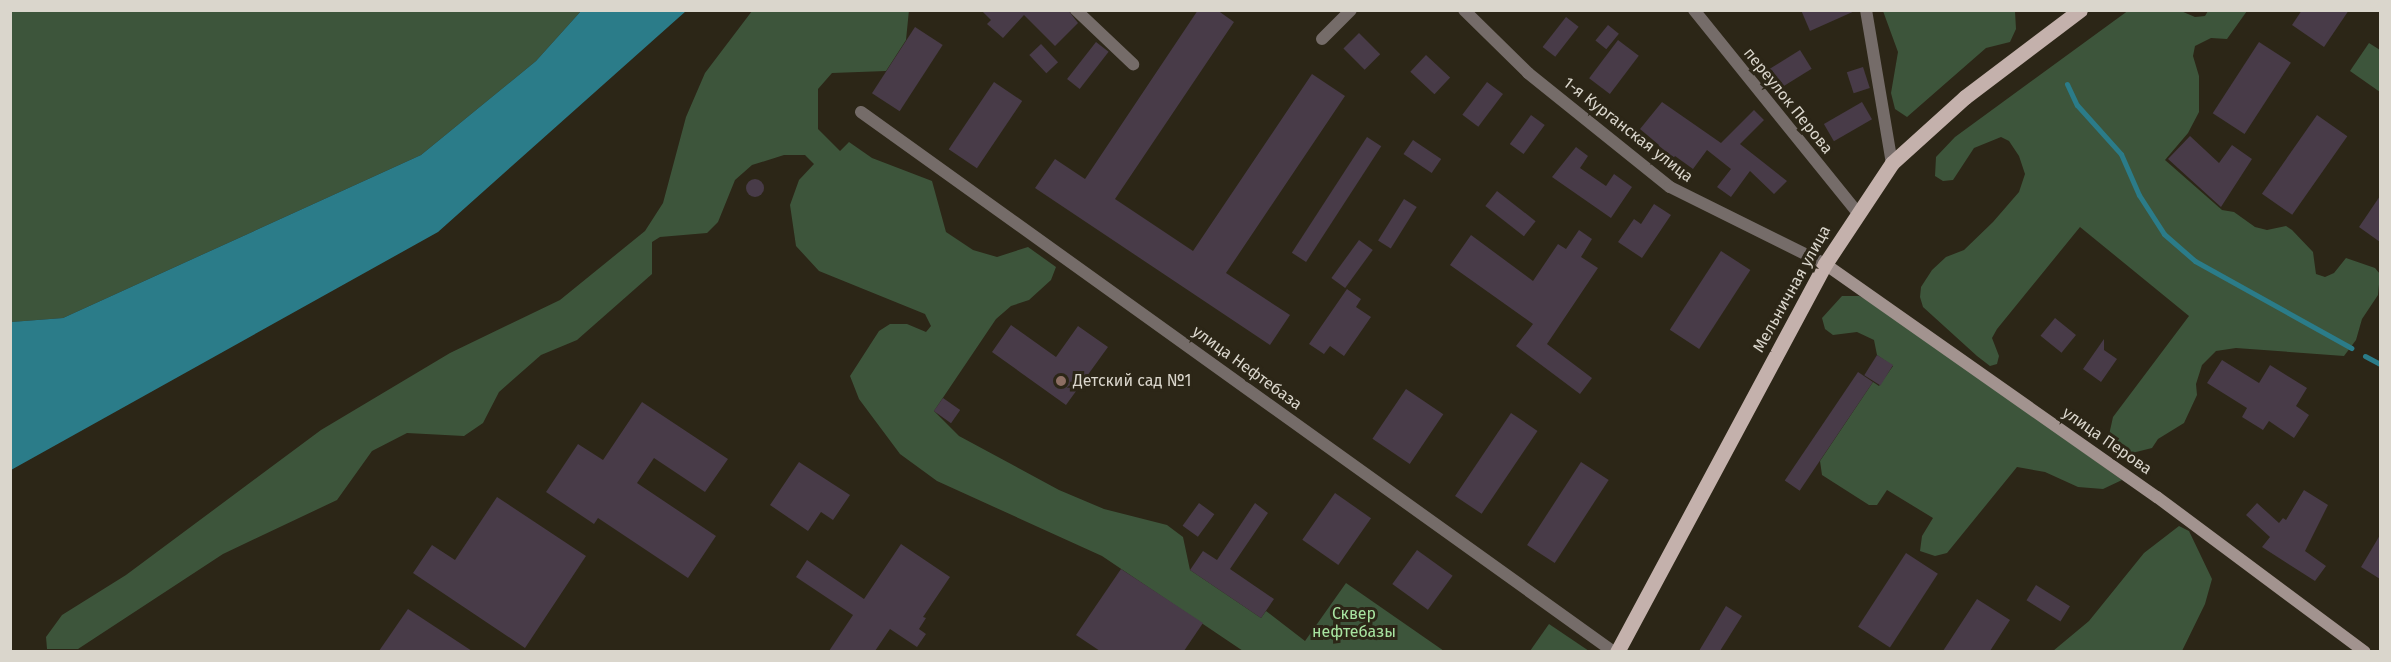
<!DOCTYPE html>
<meta charset="utf-8">
<style>
body{margin:0}
#map{position:relative;width:2391px;height:662px;overflow:hidden;background:#2c2617;font-family:"Fira Sans",sans-serif}
div>[style]{position:absolute}
.green>*{inset:0;background:#3d553b}
.water>*{inset:0;background:#2b7c89}
.stream>*{height:5px;margin:-2.5px;padding:0 2.5px;transform-origin:2.5px;border-radius:2.5px;background:#2b7c89}
.building>*{inset:0;background:#483b48;transform-origin:0 0}
.round{border-radius:50%}
.street>*{height:12px;margin:-6px;padding:0 6px;transform-origin:6px;border-radius:6px;background:#756c69}
.secondary>*{height:12px;margin:-6px;padding:0 6px;transform-origin:6px;border-radius:6px;background:#a2938f}
.primary>*{height:15px;margin:-7.5px;padding:0 7.5px;transform-origin:7.5px;border-radius:7.5px;background:#c4b1ac}
.dots>*{width:16px;height:16px;translate:-50% -50%;box-sizing:border-box;border:3px solid #2c2617;border-radius:50%}
span{translate:-50% -50%;white-space:nowrap;text-align:center;line-height:1.15;-webkit-text-stroke:6px #2c2617;paint-order:stroke}
.street-label{font-size:16px;color:#dad6cc}
.poi-label{font-size:16px;color:#dad6cc}
.left{translate:0 -50%;text-align:left}
.park-label{font-size:16px;color:#a8e4a1}
.frame{position:absolute;inset:0;border:12px solid #dad6cc;pointer-events:none}
</style>
<div id="map">
<div class="green">
<div style="clip-path:polygon(909px 10px,906px 40px,886px 71px,832px 73px,818px 89px,818px 129px,840px 151px,849px 142px,872px 158px,932px 181px,946px 232px,973px 250px,997px 257px,1028px 247px,1056px 267px,1051px 280px,1029px 300px,1011px 306px,996px 319px,934px 411px,959px 436px,1059px 490px,1104px 509px,1167px 525px,1183px 537px,1190px 570px,1261px 618px,1266px 611px,1305px 641px,1346px 583px,1444px 651px,1243px 651px,1102px 556px,937px 481px,900px 454px,859px 399px,850px 376px,879px 331px,890px 324px,907px 324px,926px 332px,931px 326px,925px 314px,819px 271px,796px 246px,790px 205px,799px 180px,814px 164px,805px 155px,784px 155px,752px 165px,735px 180px,718px 222px,707px 233px,660px 237px,652px 242px,652px 274px,577px 340px,541px 355px,499px 392px,483px 423px,464px 436px,407px 433px,372px 451px,337px 500px,223px 554px,78px 649px,47px 649px,46px 637px,62px 615px,126px 575px,321px 430px,450px 353px,560px 300px,645px 231px,663px 203px,686px 117px,705px 73px,752px 11px)"></div>
<div style="clip-path:polygon(2129px 10px,2181px 11px,2195px 17px,2205px 16px,2208px 11px,2247px 11px,2227px 39px,2211px 38px,2195px 46px,2193px 56px,2199px 76px,2199px 112px,2188px 133px,2165px 160px,2222px 210px,2234px 212px,2255px 227px,2267px 230px,2286px 226px,2292px 230px,2313px 252px,2316px 274px,2325px 277px,2334px 273px,2346px 258px,2375px 268px,2380px 274px,2378px 295px,2362px 319px,2356px 340px,2344px 356px,2236px 348px,2216px 351px,2202px 365px,2196px 384px,2197px 395px,2184px 423px,2158px 439px,2152px 448px,2132px 453px,2114px 445px,2109px 435px,2113px 417px,2189px 316px,2080px 227px,1997px 329px,1992px 338px,1999px 356px,1997px 364px,1990px 366px,1977px 356px,1923px 307px,1920px 297px,1921px 287px,1932px 270px,1946px 257px,1964px 250px,1993px 222px,2019px 192px,2025px 174px,2019px 156px,2009px 141px,2001px 137px,1974px 148px,1953px 180px,1943px 181px,1935px 176px,1936px 157px,1955px 137px)"></div>
<div style="clip-path:polygon(11px 11px,581px 11px,536px 61px,421px 155px,63px 318px,11px 322px)"></div>
<div style="clip-path:polygon(1883px 11px,2015px 11px,2016px 29px,2010px 42px,1986px 48px,1907px 117px,1895px 109px,1891px 93px,1898px 52px)"></div>
<div style="clip-path:polygon(2369px 43px,2380px 50px,2380px 92px,2350px 71px)"></div>
<div style="clip-path:polygon(1842px 296px,1859px 296px,1880px 306px,2122px 480px,2103px 489px,2078px 487px,2045px 472px,2017px 467px,1947px 553px,1935px 556px,1920px 551px,1922px 536px,1933px 518px,1887px 490px,1877px 505px,1869px 505px,1822px 475px,1820px 461px,1873px 382px,1879px 386px,1893px 366px,1877px 355px,1874px 340px,1857px 332px,1833px 335px,1825px 329px,1822px 318px)"></div>
<div style="clip-path:polygon(2179px 526px,2189px 531px,2212px 579px,2205px 604px,2182px 651px,2053px 651px,2089px 621px,2144px 553px)"></div>
<div style="clip-path:polygon(1549px 624px,1589px 651px,1530px 651px)"></div>
</div>
<div class="water">
<div style="clip-path:polygon(581px 11px,686px 11px,438px 232px,11px 470px,11px 322px,63px 318px,421px 155px,536px 61px)"></div>
</div>
<div class="stream">
<div style="left:2067px;top:84px;width:23px;rotate:65deg"></div>
<div style="left:2077px;top:105px;width:66px;rotate:48.1deg"></div>
<div style="left:2121px;top:154px;width:45px;rotate:66.3deg"></div>
<div style="left:2139px;top:195px;width:46px;rotate:57.3deg"></div>
<div style="left:2164px;top:234px;width:41px;rotate:41.1deg"></div>
<div style="left:2195px;top:261px;width:179px;rotate:29.1deg"></div>
<div style="left:2365px;top:356px;width:17px;rotate:28deg"></div>
</div>
<div class="building">
<div style="clip-path:polygon(981px 10px,1068px 10px,1078px 23px,1055px 46px,1024px 15px,1003px 38px,987px 24px,991px 20px)"></div>
<div style="clip-path:polygon(1198px 10px,1217px 10px,1234px 22px,1115px 199px,1193px 251px,1312px 74px,1345px 96px,1226px 273px,1290px 315px,1270px 345px,1035px 188px,1055px 159px,1085px 179px)"></div>
<div style="clip-path:polygon(1801px 10px,1857px 10px,1810px 31px)"></div>
<div style="clip-path:polygon(2302px 10px,2349px 10px,2324px 47px,2292px 25px)"></div>
<div style="left:1566px;top:17px;width:16px;height:38px;rotate:38deg"></div>
<div style="left:1608px;top:25px;width:14px;height:20px;rotate:39deg"></div>
<div style="left:915px;top:27px;width:33px;height:79px;rotate:33deg"></div>
<div style="left:1359px;top:33px;width:30px;height:22px;rotate:45deg"></div>
<div style="left:1618px;top:40px;width:26px;height:48px;rotate:37deg"></div>
<div style="left:1096px;top:42px;width:16px;height:47px;rotate:38deg"></div>
<div style="left:2259px;top:42px;width:38px;height:85px;rotate:33deg"></div>
<div style="left:1041px;top:44px;width:25px;height:16px;rotate:47deg"></div>
<div style="left:1800px;top:50px;width:22px;height:37px;rotate:58deg"></div>
<div style="left:1426px;top:55px;width:33px;height:23px;rotate:43deg"></div>
<div style="left:1863px;top:67px;width:22px;height:17px;rotate:72deg"></div>
<div style="left:994px;top:82px;width:34px;height:81px;rotate:34deg"></div>
<div style="left:1487px;top:82px;width:20px;height:41px;rotate:37deg"></div>
<div style="clip-path:polygon(1662px 102px,1721px 143px,1754px 110px,1764px 120px,1740px 144px,1787px 181px,1774px 194px,1750px 171px,1731px 197px,1717px 187px,1731px 169px,1707px 150px,1693px 169px,1675px 156px,1672px 160px,1656px 149px,1659px 145px,1640px 129px)"></div>
<div style="left:1862px;top:102px;width:20px;height:44px;rotate:60deg"></div>
<div style="left:1531px;top:115px;width:17px;height:36px;rotate:36deg"></div>
<div style="left:2317px;top:115px;width:37px;height:96px;rotate:35deg"></div>
<div style="clip-path:polygon(2190px 136px,2219px 163px,2232px 145px,2252px 159px,2221px 207px,2168px 159px)"></div>
<div style="left:1367px;top:137px;width:17px;height:138px;rotate:33deg"></div>
<div style="left:1413px;top:140px;width:34px;height:17px;rotate:34deg"></div>
<div style="clip-path:polygon(1576px 147px,1588px 156px,1580px 168px,1606px 186px,1614px 174px,1632px 187px,1611px 218px,1552px 177px)"></div>
<div class="round" style="left:746px;top:179px;width:18px;height:18px"></div>
<div style="left:1497px;top:191px;width:49px;height:19px;rotate:38deg"></div>
<div style="clip-path:polygon(2380px 196px,2380px 242px,2359px 227px)"></div>
<div style="left:1404px;top:199px;width:15px;height:49px;rotate:32deg"></div>
<div style="clip-path:polygon(1654px 204px,1671px 215px,1642px 258px,1618px 242px,1634px 219px,1641px 224px)"></div>
<div style="clip-path:polygon(1579px 230px,1592px 239px,1581px 257px,1598px 268px,1547px 344px,1592px 378px,1580px 394px,1516px 346px,1533px 324px,1450px 265px,1471px 235px,1533px 281px,1558px 244px,1566px 249px)"></div>
<div style="left:1359px;top:240px;width:17px;height:47px;rotate:36deg"></div>
<div style="left:1721px;top:251px;width:35px;height:94px;rotate:33deg"></div>
<div style="clip-path:polygon(1347px 289px,1361px 299px,1356px 307px,1371px 317px,1344px 356px,1330px 346px,1324px 354px,1309px 344px)"></div>
<div style="left:2055px;top:318px;width:27px;height:23px;rotate:39deg"></div>
<div style="clip-path:polygon(1011px 325px,1056px 357px,1078px 326px,1108px 347px,1066px 405px,992px 352px)"></div>
<div style="clip-path:polygon(2104px 339px,2104px 350px,2117px 359px,2101px 382px,2083px 369px)"></div>
<div style="left:1877px;top:355px;width:19px;height:24px;rotate:32deg"></div>
<div style="clip-path:polygon(2222px 360px,2259px 383px,2270px 365px,2307px 388px,2296px 406px,2309px 415px,2294px 438px,2269px 421px,2263px 430px,2242px 417px,2247px 408px,2207px 383px)"></div>
<div style="left:1858px;top:372px;width:18px;height:131px;rotate:34deg"></div>
<div style="left:1406px;top:389px;width:45px;height:60px;rotate:34deg"></div>
<div style="left:943px;top:398px;width:21px;height:16px;rotate:35deg"></div>
<div style="clip-path:polygon(642px 402px,728px 459px,705px 492px,654px 458px,637px 483px,716px 536px,688px 578px,598px 518px,594px 524px,546px 492px,578px 444px,603px 460px)"></div>
<div style="left:1511px;top:413px;width:32px;height:100px;rotate:34deg"></div>
<div style="clip-path:polygon(799px 462px,850px 495px,833px 520px,821px 512px,808px 531px,770px 505px)"></div>
<div style="left:1581px;top:462px;width:33px;height:99px;rotate:33deg"></div>
<div style="clip-path:polygon(2304px 490px,2328px 505px,2305px 551px,2326px 566px,2315px 581px,2262px 547px,2270px 537px,2246px 515px,2257px 503px,2279px 523px,2283px 518px,2286px 520px)"></div>
<div style="left:1335px;top:493px;width:44px;height:57px;rotate:35deg"></div>
<div style="clip-path:polygon(497px 497px,586px 556px,525px 648px,413px 573px,432px 545px,455px 560px)"></div>
<div style="left:1199px;top:503px;width:19px;height:28px;rotate:36deg"></div>
<div style="clip-path:polygon(1255px 503px,1268px 513px,1230px 569px,1274px 599px,1261px 618px,1190px 570px,1203px 551px,1217px 560px)"></div>
<div style="clip-path:polygon(2380px 535px,2380px 579px,2361px 567px)"></div>
<div style="clip-path:polygon(901px 544px,950px 577px,923px 617px,926px 618px,919px 629px,926px 634px,917px 647px,890px 629px,875px 651px,829px 651px,853px 615px,796px 577px,807px 560px,864px 599px)"></div>
<div style="left:1417px;top:550px;width:44px;height:42px;rotate:36deg"></div>
<div style="left:1906px;top:553px;width:38px;height:88px;rotate:33deg"></div>
<div style="clip-path:polygon(1121px 569px,1203px 623px,1184px 651px,1100px 651px,1076px 635px)"></div>
<div style="left:2036px;top:585px;width:40px;height:18px;rotate:32deg"></div>
<div style="clip-path:polygon(1977px 599px,2010px 620px,1990px 651px,1943px 651px)"></div>
<div style="clip-path:polygon(1726px 606px,1742px 616px,1720px 651px,1699px 651px)"></div>
<div style="clip-path:polygon(408px 609px,472px 651px,379px 651px)"></div>
</div>
<div class="street">
<div style="left:1076px;top:10px;width:79px;rotate:43.5deg"></div>
<div style="left:1464px;top:10px;width:90px;rotate:44.5deg"></div>
<div style="left:1528px;top:73px;width:182px;rotate:38.8deg"></div>
<div style="left:1670px;top:187px;width:173px;rotate:26.4deg"></div>
<div style="left:1694px;top:10px;width:260px;rotate:51.1deg"></div>
<div style="left:1866px;top:10px;width:155px;rotate:80.4deg"></div>
<div style="left:1322px;top:39px;width:41px;rotate:-45deg"></div>
<div style="left:861px;top:112px;width:927px;rotate:35.65deg"></div>
</div>
<div class="secondary">
<div style="left:1825px;top:264px;width:406px;rotate:35.1deg"></div>
<div style="left:2157px;top:497px;width:259px;rotate:36.7deg"></div>
</div>
<div class="primary">
<div style="left:1617px;top:652px;width:440px;rotate:-61.8deg"></div>
<div style="left:1825px;top:264px;width:121px;rotate:-56.4deg"></div>
<div style="left:1892px;top:163px;width:98px;rotate:-42.1deg"></div>
<div style="left:1965px;top:97px;width:144px;rotate:-37.1deg"></div>
</div>
<div class="dots">
<div style="left:1061px;top:381px;background:#8d6e63"></div>
</div>
<div class="street-label">
<span style="left:1788px;top:101px;rotate:51deg">переулок Перова</span>
<span style="left:1628px;top:130px;rotate:38deg">1-я Курганская улица</span>
<span style="left:1792px;top:289px;rotate:-61deg">Мельничная улица</span>
<span style="left:1247px;top:368px;rotate:36deg">улица Нефтебаза</span>
<span style="left:2107px;top:441px;rotate:35deg">улица Перова</span>
</div>
<div class="poi-label">
<span class="left" style="left:1073px;top:381px">Детский сад №1</span>
</div>
<div class="park-label">
<span style="left:1354px;top:623px">Сквер<br>нефтебазы</span>
</div>
<div class="frame"></div>
</div>
